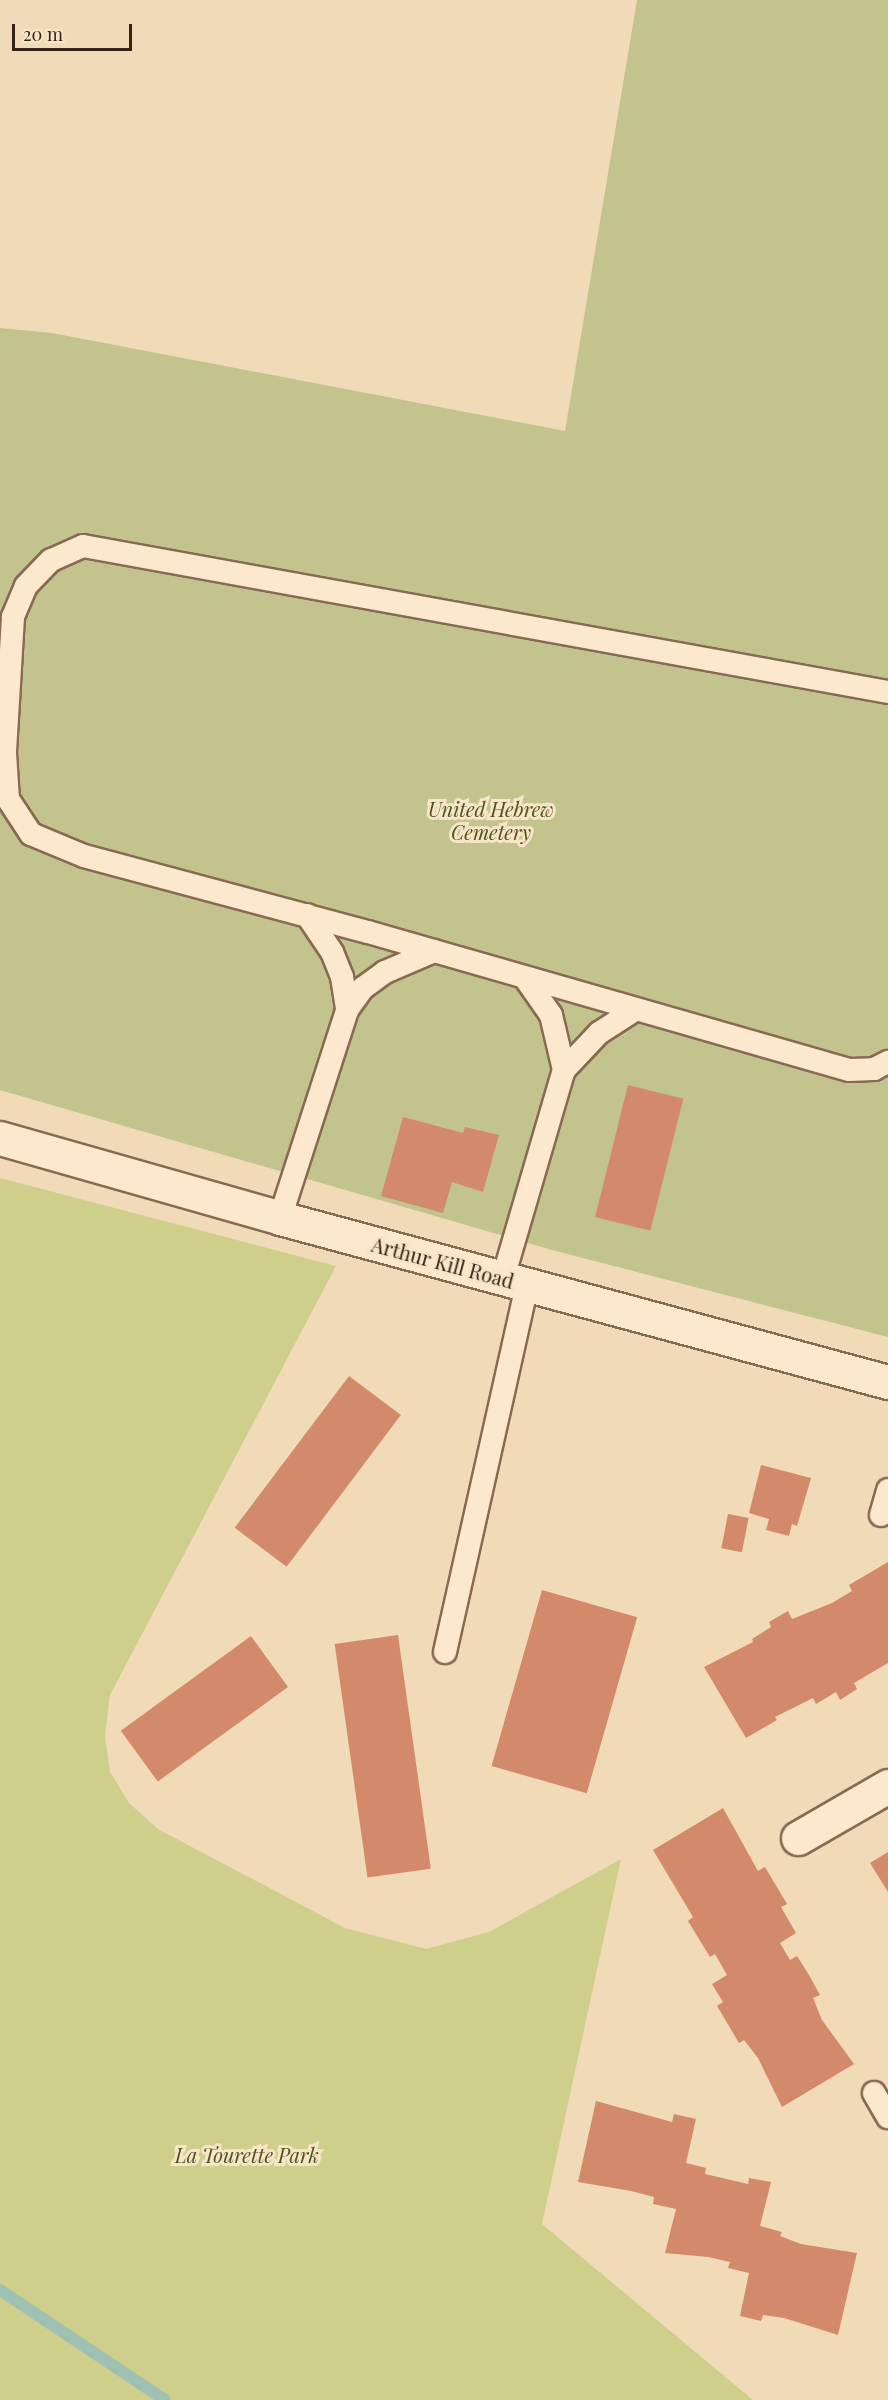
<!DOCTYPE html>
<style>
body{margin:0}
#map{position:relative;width:888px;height:2400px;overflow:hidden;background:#f1dab8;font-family:"Playfair Display",serif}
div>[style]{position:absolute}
.green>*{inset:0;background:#cfcf8c}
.cemetery>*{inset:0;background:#c2c38d}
.stream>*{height:12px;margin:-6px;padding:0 6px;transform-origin:6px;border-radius:6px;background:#9ec1b2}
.building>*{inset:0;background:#d38a6b;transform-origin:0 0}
.roads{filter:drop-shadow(2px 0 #886952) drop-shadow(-2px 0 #886952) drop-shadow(0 2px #886952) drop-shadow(0 -2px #886952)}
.service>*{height:22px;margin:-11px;padding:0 11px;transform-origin:11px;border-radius:11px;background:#fce8cc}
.minor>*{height:33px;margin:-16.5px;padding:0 16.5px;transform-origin:16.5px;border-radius:16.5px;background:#fce8cc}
.tertiary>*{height:33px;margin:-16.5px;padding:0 16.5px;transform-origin:16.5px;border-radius:16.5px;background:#fce8cc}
span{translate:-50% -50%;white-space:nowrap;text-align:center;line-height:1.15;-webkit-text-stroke:6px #f8e5c8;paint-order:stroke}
.park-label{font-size:20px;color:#4c541e;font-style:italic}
.street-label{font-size:20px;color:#352319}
.scale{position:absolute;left:12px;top:24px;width:120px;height:27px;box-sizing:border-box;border:3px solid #352319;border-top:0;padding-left:8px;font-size:18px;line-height:21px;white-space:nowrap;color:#352319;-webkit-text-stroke:4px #f8e5c8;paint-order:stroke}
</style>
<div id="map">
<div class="green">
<div style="clip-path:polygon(0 1178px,336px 1266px,110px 1695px,105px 1736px,110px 1772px,129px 1803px,158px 1829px,345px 1928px,426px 1949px,489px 1932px,621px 1859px,542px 2224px,753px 2400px,0 2400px)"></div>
</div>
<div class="cemetery">
<div style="clip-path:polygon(637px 0,888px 0,888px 1337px,552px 1250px,0 1090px,0 328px,52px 333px,565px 431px)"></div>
</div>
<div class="stream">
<div style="left:0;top:2290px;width:198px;rotate:33.7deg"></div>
</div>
<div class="building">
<div style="left:628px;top:1085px;width:57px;height:136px;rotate:14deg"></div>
<div style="clip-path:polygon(403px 1117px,463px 1133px,465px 1127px,499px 1135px,483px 1192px,452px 1182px,443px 1213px,381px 1196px)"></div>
<div style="left:349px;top:1376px;width:65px;height:190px;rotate:37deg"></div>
<div style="clip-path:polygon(761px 1465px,811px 1478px,797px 1526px,792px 1524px,789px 1536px,766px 1530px,769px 1519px,749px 1513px)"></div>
<div style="left:728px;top:1514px;width:21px;height:35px;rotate:11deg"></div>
<div style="clip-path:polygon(888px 1562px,888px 1663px,854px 1683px,857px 1689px,840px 1700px,836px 1692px,816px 1704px,813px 1698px,775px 1717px,777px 1720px,746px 1738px,704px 1667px,753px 1642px,752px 1639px,771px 1627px,769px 1622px,788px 1611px,792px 1619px,832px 1603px,852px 1591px,849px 1585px)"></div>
<div style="left:542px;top:1590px;width:99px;height:183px;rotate:16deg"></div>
<div style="left:398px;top:1635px;width:236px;height:64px;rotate:82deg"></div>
<div style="left:251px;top:1636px;width:63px;height:161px;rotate:54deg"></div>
<div style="clip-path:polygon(723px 1808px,758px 1871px,765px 1867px,787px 1904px,781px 1907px,796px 1933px,780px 1943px,790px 1960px,797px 1956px,809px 1975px,820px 1995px,813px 1998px,822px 2020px,854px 2064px,782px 2107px,758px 2058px,744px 2040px,739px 2043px,717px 2006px,723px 2002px,712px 1984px,727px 1975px,715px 1954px,710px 1957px,688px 1921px,693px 1917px,653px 1850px)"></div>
<div style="clip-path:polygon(888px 1852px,888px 1892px,870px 1863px)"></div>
<div style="clip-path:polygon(596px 2101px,672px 2122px,674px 2114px,696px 2119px,686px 2163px,706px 2168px,705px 2174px,748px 2184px,749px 2178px,771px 2182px,760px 2226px,782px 2232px,780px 2236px,801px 2244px,857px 2253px,838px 2335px,784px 2318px,763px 2315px,761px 2321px,740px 2316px,749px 2273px,728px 2268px,730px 2262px,708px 2257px,665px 2253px,676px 2209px,653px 2204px,654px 2197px,631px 2191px,578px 2182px)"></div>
</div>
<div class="roads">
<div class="service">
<div style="left:888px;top:692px;width:818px;rotate:-169.72deg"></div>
<div style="left:83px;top:546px;width:35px;rotate:156deg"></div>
<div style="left:51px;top:560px;width:36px;rotate:134deg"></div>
<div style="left:26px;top:586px;width:34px;rotate:113deg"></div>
<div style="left:13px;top:617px;width:136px;rotate:93.4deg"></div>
<div style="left:5px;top:753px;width:46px;rotate:86.3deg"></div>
<div style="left:8px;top:799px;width:42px;rotate:56.7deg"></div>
<div style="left:31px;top:834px;width:57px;rotate:22.5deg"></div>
<div style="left:84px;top:856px;width:294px;rotate:15deg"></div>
<div style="left:368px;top:932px;width:500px;rotate:16.01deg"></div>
<div style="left:849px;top:1070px;width:25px;rotate:-2deg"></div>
<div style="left:874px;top:1069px;width:16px;rotate:-27deg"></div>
<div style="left:307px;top:915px;width:45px;rotate:56deg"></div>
<div style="left:332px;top:952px;width:27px;rotate:68deg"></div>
<div style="left:342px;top:977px;width:33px;rotate:81deg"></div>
<div style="left:525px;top:978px;width:45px;rotate:54.9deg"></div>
<div style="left:551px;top:1015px;width:57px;rotate:76.7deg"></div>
<div style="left:280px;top:1218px;width:219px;rotate:-72.1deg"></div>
<div style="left:347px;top:1010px;width:27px;rotate:-54deg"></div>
<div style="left:363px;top:988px;width:27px;rotate:-36deg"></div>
<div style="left:385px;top:972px;width:53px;rotate:-23.2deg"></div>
<div style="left:503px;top:1278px;width:217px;rotate:-73.7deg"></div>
<div style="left:564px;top:1070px;width:51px;rotate:-46.6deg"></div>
<div style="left:599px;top:1033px;width:43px;rotate:-32.6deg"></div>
<div style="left:881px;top:1515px;width:26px;rotate:-74deg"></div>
<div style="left:445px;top:1652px;width:377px;rotate:-77.4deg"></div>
<div style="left:874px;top:2093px;width:28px;rotate:60deg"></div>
</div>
<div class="minor">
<div style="left:798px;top:1838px;width:104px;rotate:-30deg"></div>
</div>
<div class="tertiary">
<div style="left:0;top:1138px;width:291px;rotate:15.9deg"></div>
<div style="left:280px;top:1218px;width:630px;rotate:15.1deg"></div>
</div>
</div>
<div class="park-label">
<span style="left:491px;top:820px">United Hebrew<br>Cemetery</span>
<span style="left:247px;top:2154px">La Tourette Park</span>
</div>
<div class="street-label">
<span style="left:443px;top:1262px;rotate:15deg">Arthur Kill Road</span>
</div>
<div class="scale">20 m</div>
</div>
